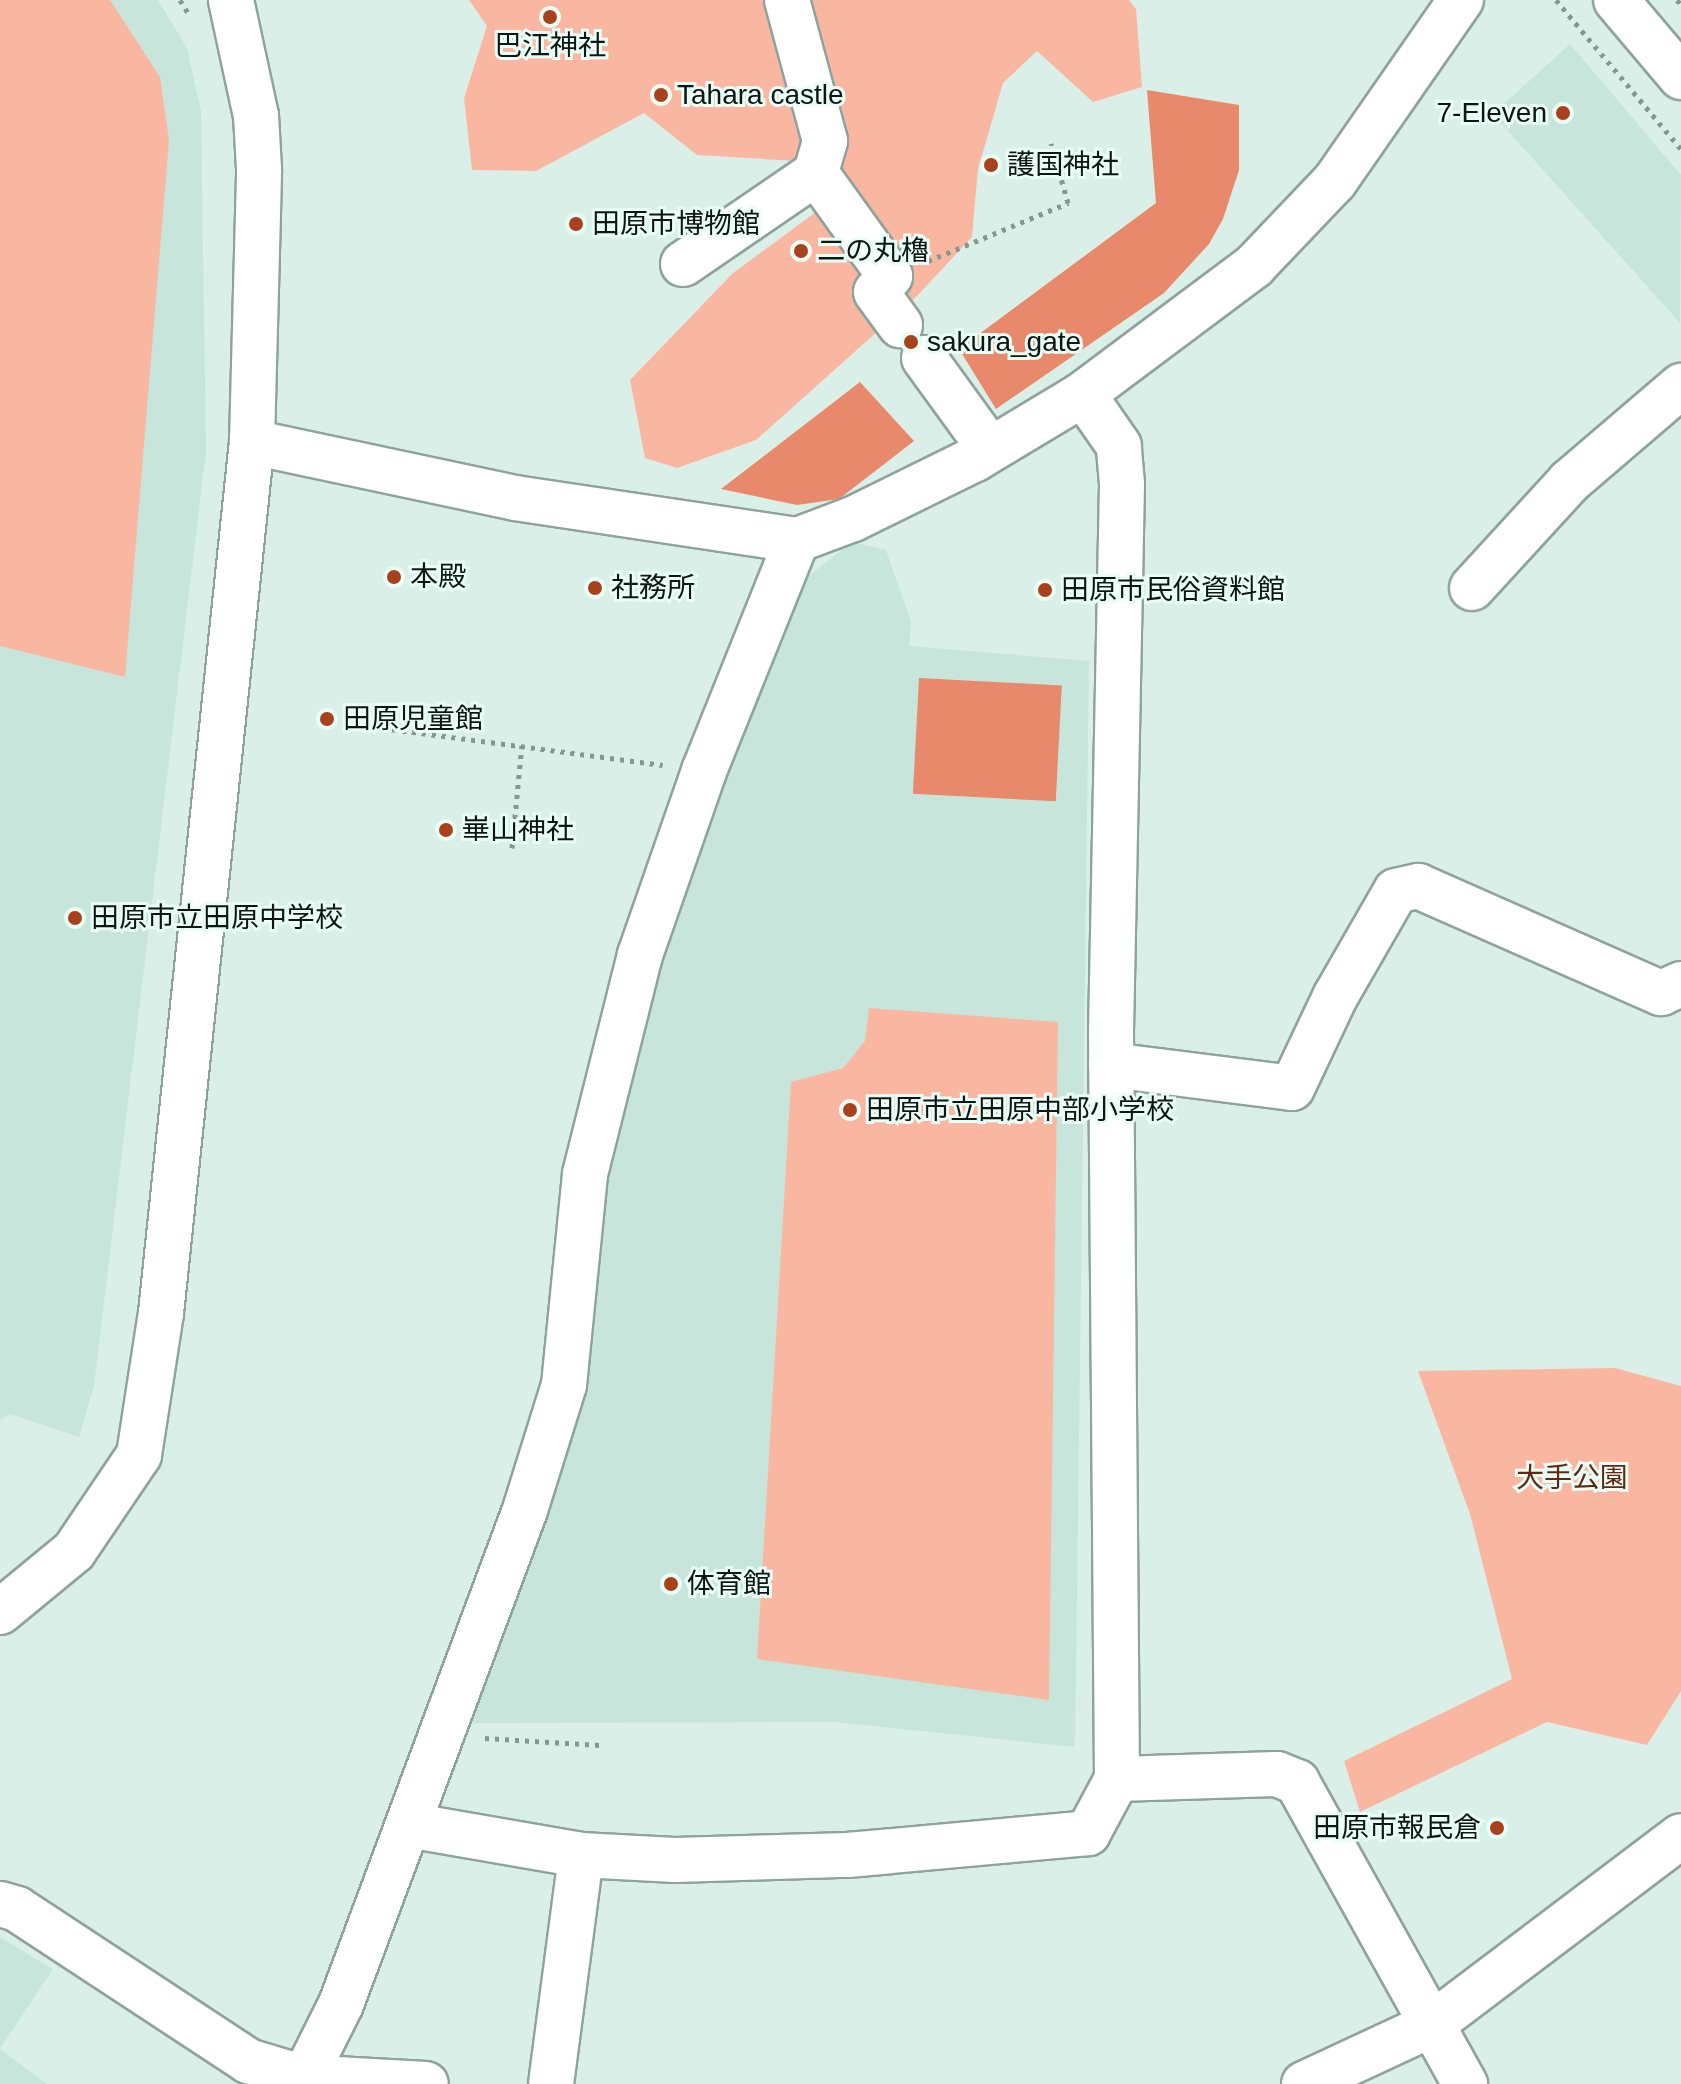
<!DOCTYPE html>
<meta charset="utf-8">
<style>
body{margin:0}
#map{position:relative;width:1681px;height:2084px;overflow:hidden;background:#daefe8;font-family:Helvetica,"Noto Sans JP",sans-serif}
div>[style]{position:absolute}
.built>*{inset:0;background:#c7e5db}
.green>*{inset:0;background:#f9b7a2}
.water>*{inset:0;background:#e7896a;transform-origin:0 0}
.path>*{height:5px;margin-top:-2.5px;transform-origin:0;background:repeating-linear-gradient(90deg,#869690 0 4px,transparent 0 10px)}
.roads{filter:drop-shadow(2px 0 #8fa39c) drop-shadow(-2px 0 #8fa39c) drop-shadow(0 2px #8fa39c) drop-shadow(0 -2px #8fa39c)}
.minor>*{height:44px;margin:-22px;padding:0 22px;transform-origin:22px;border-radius:22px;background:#fff}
.dots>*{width:22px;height:22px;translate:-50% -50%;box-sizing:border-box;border:4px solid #e7fdf5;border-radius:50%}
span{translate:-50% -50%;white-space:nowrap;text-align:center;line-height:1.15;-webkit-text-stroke:6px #e7fdf5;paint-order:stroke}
.poi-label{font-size:28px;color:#0e1512}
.left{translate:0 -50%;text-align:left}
.right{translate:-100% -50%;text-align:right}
.park-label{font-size:28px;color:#622712}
</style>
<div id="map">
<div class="built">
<div style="clip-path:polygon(0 0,158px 0,187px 48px,201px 111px,206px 451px,94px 1386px,79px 1437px,10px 1414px,0 1420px)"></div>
<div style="clip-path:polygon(1570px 44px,1681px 175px,1680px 323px,1493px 114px)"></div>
<div style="clip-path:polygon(852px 542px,886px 550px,911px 622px,909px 646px,1089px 661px,1075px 1747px,834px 1722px,464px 1723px,541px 1533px,574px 1403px,599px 1190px,634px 1030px,792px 589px)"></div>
<div style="clip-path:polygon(0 1937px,53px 1969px,0 2049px)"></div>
<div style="clip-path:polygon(0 2049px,47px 2084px,0 2084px)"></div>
</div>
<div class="green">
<div style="clip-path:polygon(0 0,110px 0,160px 77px,169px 140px,125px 677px,0 646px)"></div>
<div style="clip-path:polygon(469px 0,1129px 0,1136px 9px,1142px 87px,1093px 102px,1037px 51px,1003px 83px,978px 169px,972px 237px,917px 296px,756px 440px,677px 468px,645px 458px,630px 380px,733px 273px,835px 198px,830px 163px,697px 155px,644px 113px,536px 171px,472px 170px,464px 98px,487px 26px)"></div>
<div style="clip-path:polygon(869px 1008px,1058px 1022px,1049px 1700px,757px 1659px,791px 1082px,843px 1068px,865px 1041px)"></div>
<div style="clip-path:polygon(1615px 1368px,1681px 1386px,1681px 1691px,1647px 1745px,1547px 1722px,1360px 1812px,1344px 1761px,1512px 1679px,1470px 1514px,1418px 1371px)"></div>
</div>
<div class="water">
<div style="clip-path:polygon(1147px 90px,1239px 105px,1239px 170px,1223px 219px,1209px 244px,1164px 293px,996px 409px,959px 349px,1156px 203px)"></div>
<div style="clip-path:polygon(860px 382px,914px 441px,839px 499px,797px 505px,721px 489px)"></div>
<div style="left:919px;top:678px;width:143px;height:116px;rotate:3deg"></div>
</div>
<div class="path">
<div style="left:180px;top:0;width:19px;rotate:58deg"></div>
<div style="left:1556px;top:0;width:194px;rotate:50deg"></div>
<div style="left:1677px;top:0;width:6px;rotate:51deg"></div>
<div style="left:928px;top:261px;width:152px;rotate:-22.5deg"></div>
<div style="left:1068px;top:203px;width:62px;rotate:-105.8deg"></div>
<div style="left:382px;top:728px;width:283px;rotate:7.5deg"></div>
<div style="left:512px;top:848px;width:103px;rotate:-84.5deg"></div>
<div style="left:485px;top:1738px;width:115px;rotate:3.5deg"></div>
</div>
<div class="roads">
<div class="minor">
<div style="left:787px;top:0;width:146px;rotate:74.9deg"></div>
<div style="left:825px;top:141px;width:33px;rotate:106deg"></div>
<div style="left:816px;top:173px;width:127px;rotate:54.3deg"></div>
<div style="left:890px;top:276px;width:21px;rotate:131deg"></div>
<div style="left:876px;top:292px;width:41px;rotate:54deg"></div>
<div style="left:1616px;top:0;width:101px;rotate:49.8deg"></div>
<div style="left:683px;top:264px;width:161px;rotate:-34.4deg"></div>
<div style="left:924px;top:358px;width:112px;rotate:54deg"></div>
<div style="left:990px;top:449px;width:18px;rotate:146deg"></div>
<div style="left:252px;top:442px;width:269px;rotate:12deg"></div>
<div style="left:515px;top:498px;width:285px;rotate:8.5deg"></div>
<div style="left:797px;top:540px;width:60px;rotate:-20.6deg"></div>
<div style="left:853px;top:519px;width:136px;rotate:-26.2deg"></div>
<div style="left:975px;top:459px;width:126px;rotate:-31deg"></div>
<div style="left:1083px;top:394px;width:214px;rotate:-36.8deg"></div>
<div style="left:1254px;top:266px;width:117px;rotate:-46.4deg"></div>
<div style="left:1335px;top:181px;width:221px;rotate:-55.2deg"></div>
<div style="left:1472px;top:588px;width:144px;rotate:-47.5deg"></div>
<div style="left:1569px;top:482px;width:148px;rotate:-40.6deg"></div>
<div style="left:1111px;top:1065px;width:182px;rotate:7.2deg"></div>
<div style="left:1292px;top:1088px;width:101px;rotate:-64.7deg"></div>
<div style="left:1335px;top:997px;width:122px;rotate:-60.1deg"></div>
<div style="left:1396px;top:891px;width:23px;rotate:-13deg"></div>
<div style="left:1418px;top:886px;width:266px;rotate:23.8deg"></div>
<div style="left:1661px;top:993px;width:22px;rotate:-24deg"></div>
<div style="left:0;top:1612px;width:96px;rotate:-39.5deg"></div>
<div style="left:74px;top:1551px;width:116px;rotate:-55.9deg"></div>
<div style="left:139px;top:1455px;width:144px;rotate:-81.2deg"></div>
<div style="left:161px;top:1313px;width:876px;rotate:-84.04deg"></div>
<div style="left:252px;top:442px;width:273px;rotate:-88.5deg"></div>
<div style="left:259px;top:169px;width:53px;rotate:-93.2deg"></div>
<div style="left:256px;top:116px;width:119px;rotate:-102.2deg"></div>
<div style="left:1117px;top:1779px;width:160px;rotate:-1.8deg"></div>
<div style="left:1277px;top:1774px;width:22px;rotate:22deg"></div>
<div style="left:1297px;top:1782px;width:346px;rotate:60.9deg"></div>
<div style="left:408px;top:1825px;width:176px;rotate:9.8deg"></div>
<div style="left:581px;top:1855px;width:94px;rotate:3deg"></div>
<div style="left:675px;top:1860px;width:173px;rotate:-1.7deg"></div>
<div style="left:848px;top:1855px;width:241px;rotate:-5.2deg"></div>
<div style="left:1088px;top:1833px;width:61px;rotate:-61.8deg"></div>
<div style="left:1117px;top:1779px;width:747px;rotate:-90.46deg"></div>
<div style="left:1111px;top:1032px;width:548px;rotate:-88.85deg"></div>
<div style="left:1122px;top:484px;width:38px;rotate:-95deg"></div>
<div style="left:1119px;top:446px;width:63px;rotate:-124.7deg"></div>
<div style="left:0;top:1904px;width:18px;rotate:16deg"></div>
<div style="left:17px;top:1909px;width:277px;rotate:33.3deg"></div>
<div style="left:248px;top:2061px;width:55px;rotate:16.8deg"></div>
<div style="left:301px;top:2077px;width:125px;rotate:3.2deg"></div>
<div style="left:301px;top:2084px;width:89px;rotate:-63.4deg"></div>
<div style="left:341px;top:2004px;width:527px;rotate:-69.57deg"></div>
<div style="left:525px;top:1510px;width:131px;rotate:-72.7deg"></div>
<div style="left:564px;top:1385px;width:212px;rotate:-84.3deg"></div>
<div style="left:585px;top:1174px;width:226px;rotate:-75.9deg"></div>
<div style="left:640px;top:955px;width:195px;rotate:-70.8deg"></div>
<div style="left:704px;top:771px;width:249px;rotate:-68.1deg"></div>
<div style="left:551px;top:2084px;width:231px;rotate:-82.5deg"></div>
<div style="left:1304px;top:2084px;width:140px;rotate:-24.9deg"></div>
<div style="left:1431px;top:2025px;width:313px;rotate:-37.1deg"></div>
</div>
</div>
<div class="dots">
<div style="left:550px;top:17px;background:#a8411c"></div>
<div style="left:661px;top:95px;background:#a8411c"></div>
<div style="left:1563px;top:113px;background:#a8411c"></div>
<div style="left:991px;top:165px;background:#a8411c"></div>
<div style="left:576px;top:224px;background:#a8411c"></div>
<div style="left:801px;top:251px;background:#a8411c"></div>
<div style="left:911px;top:342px;background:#a8411c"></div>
<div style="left:394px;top:577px;background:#a8411c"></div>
<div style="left:595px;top:588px;background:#a8411c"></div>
<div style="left:1045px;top:590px;background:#a8411c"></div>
<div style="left:327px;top:719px;background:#a8411c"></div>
<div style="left:446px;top:830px;background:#a8411c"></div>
<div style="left:75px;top:918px;background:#a8411c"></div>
<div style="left:850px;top:1110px;background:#a8411c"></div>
<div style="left:671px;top:1584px;background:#a8411c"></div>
<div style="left:1497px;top:1828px;background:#a8411c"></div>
</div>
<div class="poi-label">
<span style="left:550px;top:46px">巴江神社</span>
<span class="left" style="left:677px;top:95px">Tahara castle</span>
<span class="right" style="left:1547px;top:113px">7-Eleven</span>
<span class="left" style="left:1007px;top:165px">護国神社</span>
<span class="left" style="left:592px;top:224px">田原市博物館</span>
<span class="left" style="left:817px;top:251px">二の丸櫓</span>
<span class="left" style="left:927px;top:342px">sakura_gate</span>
<span class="left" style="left:410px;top:577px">本殿</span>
<span class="left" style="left:611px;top:588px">社務所</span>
<span class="left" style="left:1061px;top:590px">田原市民俗資料館</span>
<span class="left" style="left:343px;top:719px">田原児童館</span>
<span class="left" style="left:462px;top:830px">崋山神社</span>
<span class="left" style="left:91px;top:918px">田原市立田原中学校</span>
<span class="left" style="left:866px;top:1110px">田原市立田原中部小学校</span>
<span class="left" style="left:687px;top:1584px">体育館</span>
<span class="right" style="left:1481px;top:1828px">田原市報民倉</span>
</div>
<div class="park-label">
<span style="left:1572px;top:1478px">大手公園</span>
</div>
</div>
